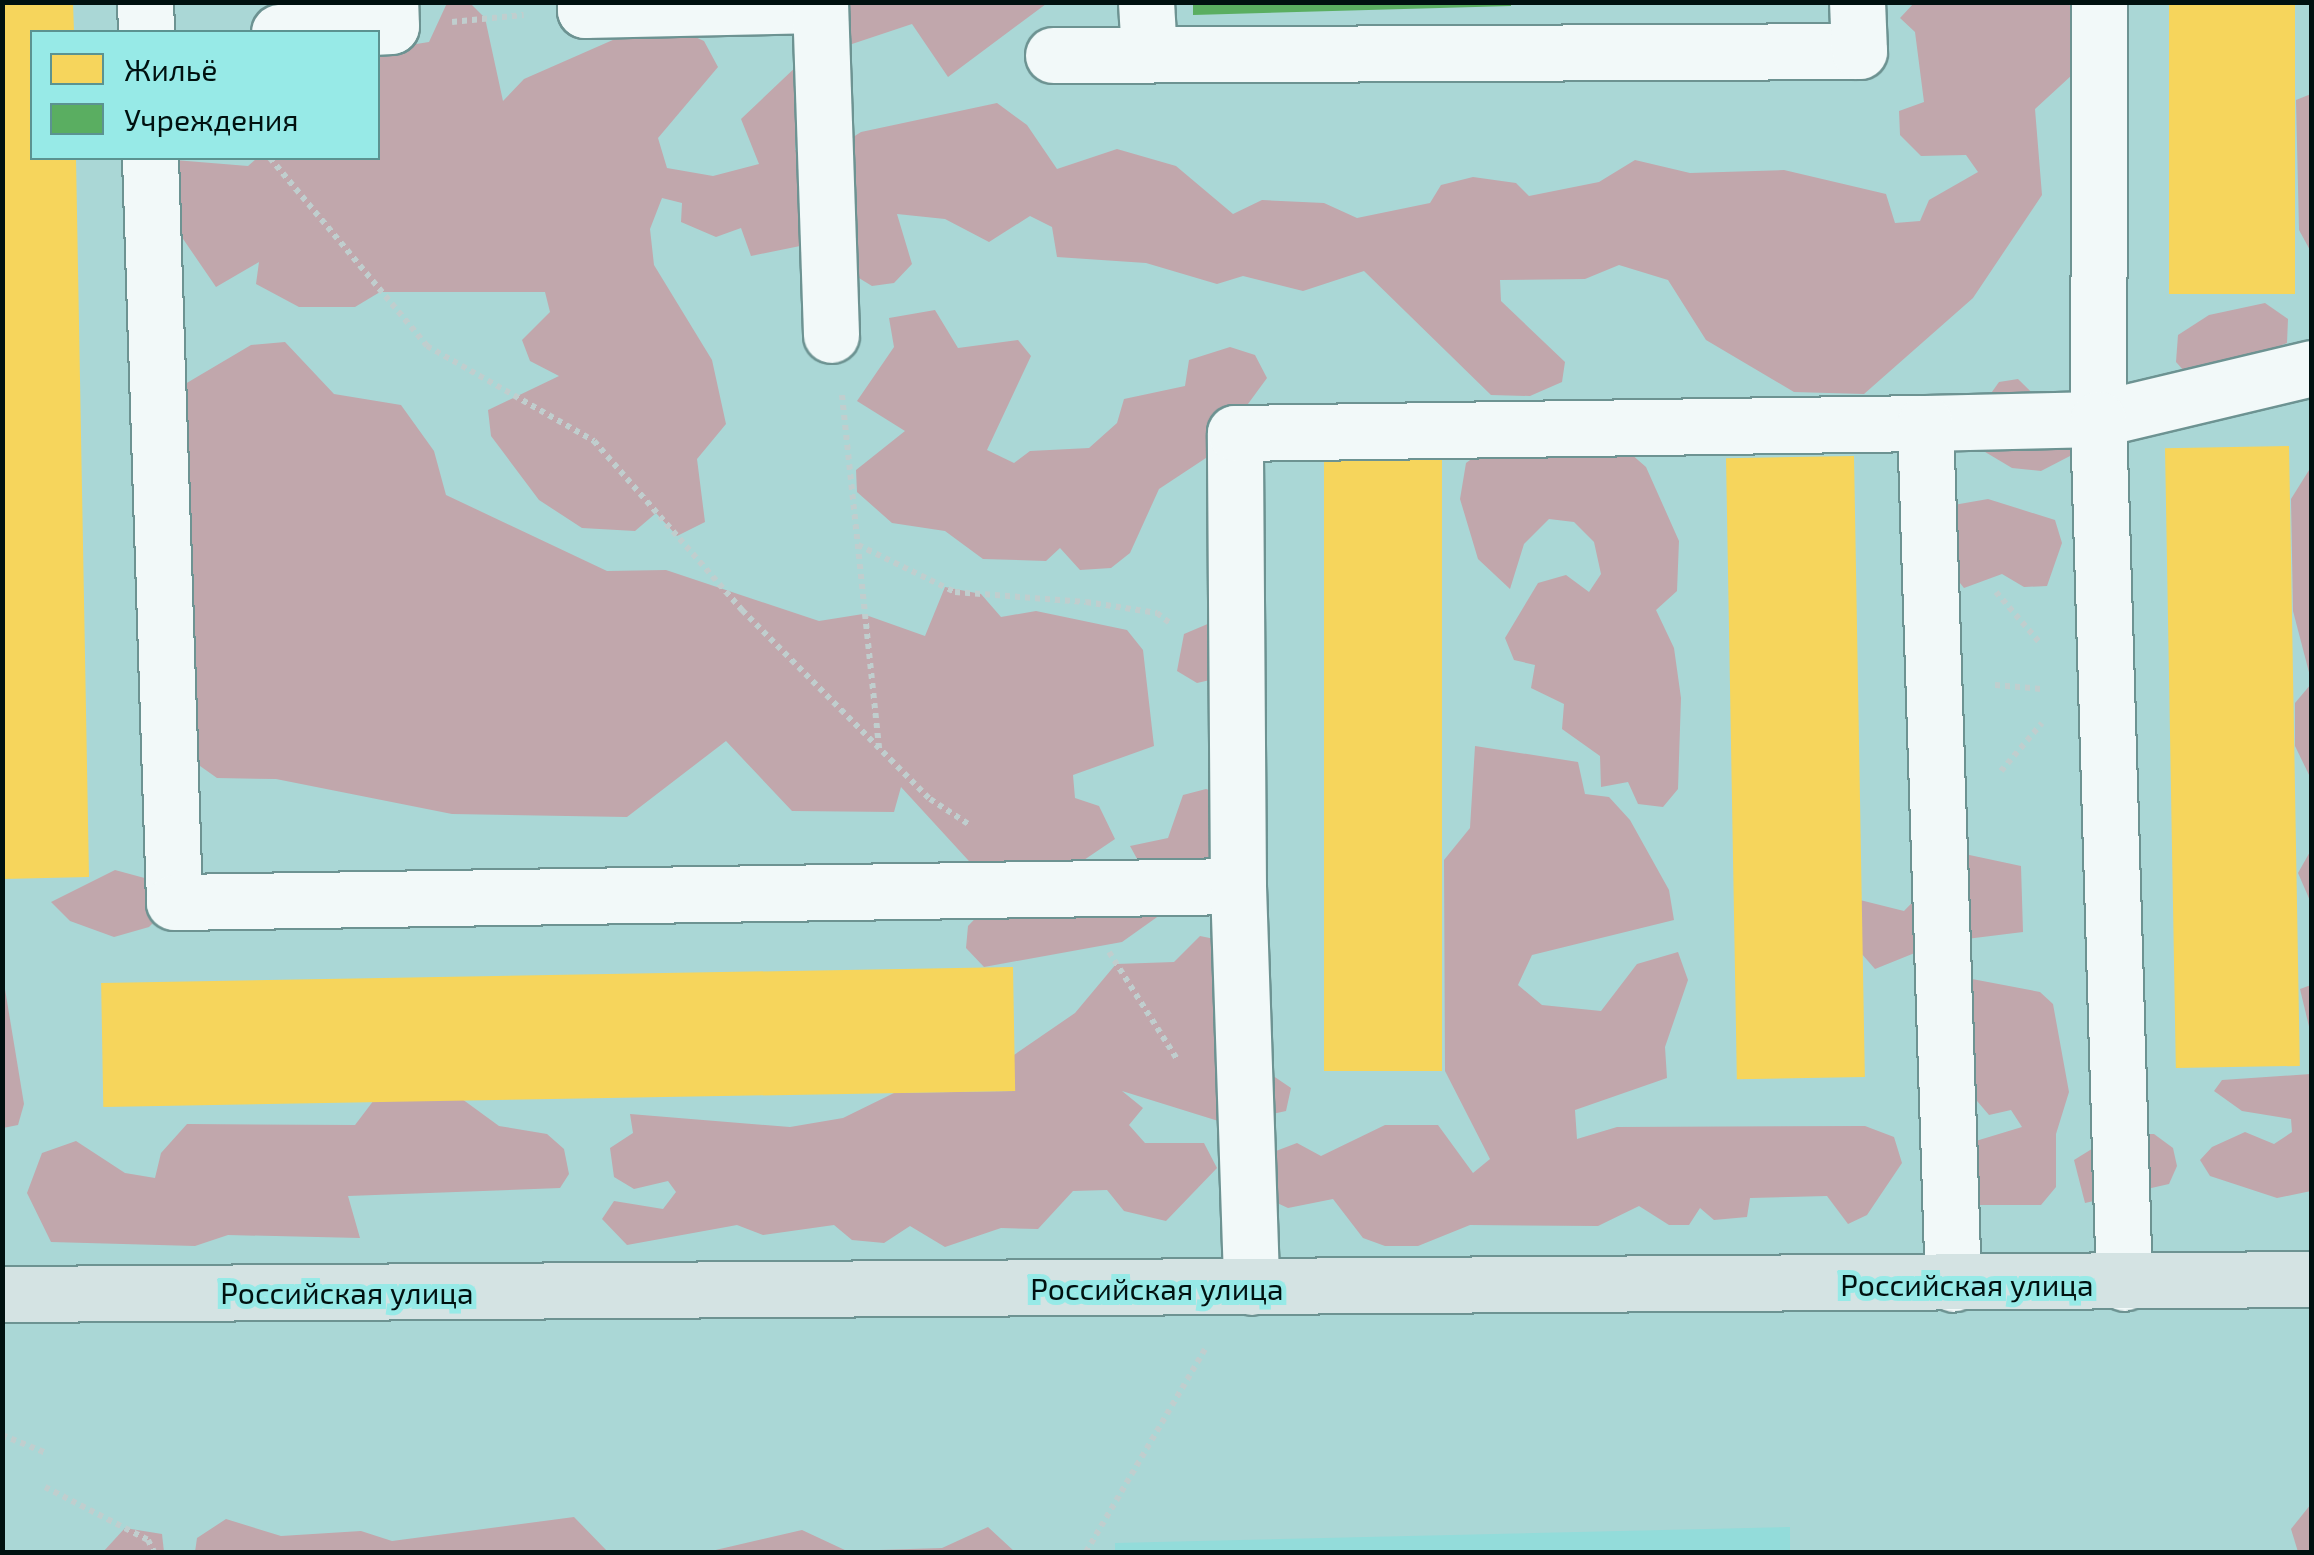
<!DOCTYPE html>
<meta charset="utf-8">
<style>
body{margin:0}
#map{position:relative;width:2314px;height:1555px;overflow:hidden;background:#aad7d6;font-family:"Exo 2",sans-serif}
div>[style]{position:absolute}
.built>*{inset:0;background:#93dcda}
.forest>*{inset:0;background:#c1a7ac}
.homes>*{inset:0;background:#f6d55c;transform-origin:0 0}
.public>*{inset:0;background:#5aae61}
.path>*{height:6px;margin-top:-3px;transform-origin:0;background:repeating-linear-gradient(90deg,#c0cece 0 5px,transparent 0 10px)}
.roads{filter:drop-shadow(2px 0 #6d9392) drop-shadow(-2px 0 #6d9392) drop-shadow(0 2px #6d9392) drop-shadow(0 -2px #6d9392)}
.minor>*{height:55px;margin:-27.5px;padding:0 27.5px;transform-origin:27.5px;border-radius:27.5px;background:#f2f9f9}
.major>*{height:55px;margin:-27.5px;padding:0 27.5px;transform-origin:27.5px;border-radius:27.5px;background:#d4e3e3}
span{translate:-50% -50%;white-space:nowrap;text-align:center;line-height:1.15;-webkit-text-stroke:10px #97eae7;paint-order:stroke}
.street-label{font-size:30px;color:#001110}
.frame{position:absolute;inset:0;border:5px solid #001110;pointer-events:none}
.legend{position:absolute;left:30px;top:30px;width:350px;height:130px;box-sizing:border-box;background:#97eae7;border:2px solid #5b9391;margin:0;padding:12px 18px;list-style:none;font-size:30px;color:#001110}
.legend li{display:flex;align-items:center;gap:20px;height:50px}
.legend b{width:50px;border:2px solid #5b9391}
</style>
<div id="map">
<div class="built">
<div style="clip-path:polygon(1790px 1527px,1790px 1552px,1115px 1552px,1115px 1543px)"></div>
</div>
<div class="forest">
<div style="clip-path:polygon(469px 2px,485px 18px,503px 101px,524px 79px,631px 32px,671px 26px,704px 41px,718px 67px,658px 138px,667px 168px,713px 176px,759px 164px,741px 119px,799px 64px,822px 59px,852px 70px,845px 93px,795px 118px,795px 150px,825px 155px,861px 132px,997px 103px,1027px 125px,1057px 169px,1117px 149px,1176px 166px,1233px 214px,1262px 200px,1324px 203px,1357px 218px,1430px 203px,1441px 185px,1473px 177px,1516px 183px,1529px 196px,1599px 182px,1635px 160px,1690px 173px,1784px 170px,1886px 194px,1895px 223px,1920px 221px,1929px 200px,1978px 172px,1966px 155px,1921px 156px,1900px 135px,1899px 111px,1924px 102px,1915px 32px,1900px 18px,1914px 3px,2068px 2px,2078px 21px,2072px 75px,2035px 109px,2042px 195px,1973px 298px,1864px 394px,1794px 392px,1706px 340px,1668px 280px,1619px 265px,1585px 279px,1500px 280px,1501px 301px,1565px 362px,1562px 382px,1530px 396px,1491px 395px,1364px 271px,1303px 291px,1243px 276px,1217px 284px,1146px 263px,1057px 257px,1052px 227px,1030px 216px,989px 242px,945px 219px,897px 214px,912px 264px,894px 283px,872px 286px,805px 245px,751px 256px,741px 228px,716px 237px,681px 222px,682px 203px,662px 198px,650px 229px,654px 265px,712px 360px,726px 424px,697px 459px,705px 522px,677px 536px,656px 513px,635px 531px,582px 528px,539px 500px,491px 436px,488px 410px,559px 376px,530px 361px,522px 340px,550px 312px,545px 292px,380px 292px,355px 307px,299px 307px,256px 284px,259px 262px,216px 287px,179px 233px,150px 158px,248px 166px,257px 158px,378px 158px,378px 50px,429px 42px,447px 3px)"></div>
<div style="clip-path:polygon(783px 3px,1046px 2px,1046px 4px,948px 77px,912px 24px,852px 44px,821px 37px)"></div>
<div style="clip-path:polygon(2311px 94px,2311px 252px,2299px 230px,2296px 100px)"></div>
<div style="clip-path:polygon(2265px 303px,2288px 319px,2287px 343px,2193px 381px,2176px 362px,2178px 335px,2209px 315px)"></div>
<div style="clip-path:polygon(935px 310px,958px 348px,1018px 340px,1031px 356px,987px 450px,1014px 463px,1030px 451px,1089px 448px,1117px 423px,1124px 399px,1185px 386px,1189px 360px,1230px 347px,1255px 355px,1267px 378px,1245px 408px,1211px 416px,1212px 454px,1159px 489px,1130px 553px,1111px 568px,1080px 570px,1060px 548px,1046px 561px,983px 559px,945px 531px,892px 523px,857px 492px,856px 470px,905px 431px,857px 401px,894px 347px,889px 318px)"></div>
<div style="clip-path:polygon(285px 342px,334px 394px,401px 405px,434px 451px,446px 495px,607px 571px,666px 570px,819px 621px,863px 614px,925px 636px,945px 587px,981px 594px,1001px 617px,1036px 611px,1127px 630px,1143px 650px,1154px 746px,1073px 775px,1075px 798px,1099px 806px,1115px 839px,1081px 862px,979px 872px,901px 787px,894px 812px,792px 811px,726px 741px,627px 817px,452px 814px,276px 779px,217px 778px,169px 744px,158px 400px,251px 345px)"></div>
<div style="clip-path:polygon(2018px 379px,2078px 438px,2070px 456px,2041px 471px,2012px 468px,1960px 437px,1999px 382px)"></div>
<div style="clip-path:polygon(1623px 447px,1646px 467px,1679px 541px,1677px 591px,1656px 610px,1674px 648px,1681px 698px,1678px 789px,1663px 807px,1638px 804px,1628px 782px,1601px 787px,1600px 756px,1562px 729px,1564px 704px,1531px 688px,1535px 665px,1514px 660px,1505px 638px,1538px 583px,1566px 575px,1589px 592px,1601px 574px,1594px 542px,1574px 522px,1549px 519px,1524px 544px,1510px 589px,1478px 559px,1460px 499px,1466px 463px,1481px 452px)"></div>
<div style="clip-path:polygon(2311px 467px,2311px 680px,2293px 611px,2291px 499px)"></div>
<div style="clip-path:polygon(1988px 499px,2055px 520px,2062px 543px,2047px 586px,2024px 587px,2002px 574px,1964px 588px,1948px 568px,1948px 506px)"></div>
<div style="clip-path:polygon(1236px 612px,1236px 674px,1197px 683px,1177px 671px,1184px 634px)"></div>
<div style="clip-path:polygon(2311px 684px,2311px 779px,2295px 746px,2295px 703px)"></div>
<div style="clip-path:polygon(1475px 746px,1578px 762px,1585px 794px,1609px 797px,1630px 820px,1669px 890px,1674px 920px,1532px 955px,1518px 985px,1542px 1005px,1601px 1011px,1637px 964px,1678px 952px,1688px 980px,1665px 1047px,1667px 1078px,1575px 1110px,1577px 1139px,1617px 1127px,1865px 1126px,1894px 1137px,1902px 1163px,1867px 1215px,1848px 1224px,1827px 1196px,1750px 1198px,1747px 1217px,1714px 1220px,1700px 1208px,1689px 1225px,1669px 1225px,1639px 1206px,1598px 1226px,1470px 1225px,1418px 1246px,1385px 1246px,1363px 1238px,1333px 1199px,1288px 1208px,1266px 1198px,1260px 1157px,1297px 1143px,1321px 1156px,1385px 1125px,1438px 1125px,1473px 1173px,1490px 1159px,1445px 1071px,1444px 860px,1470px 828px)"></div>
<div style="clip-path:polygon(1206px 789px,1238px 799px,1258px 876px,1141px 866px,1130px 846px,1168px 838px,1183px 795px)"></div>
<div style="clip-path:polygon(2311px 850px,2311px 903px,2298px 873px)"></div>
<div style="clip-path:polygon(1960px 853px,2021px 866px,2023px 932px,1942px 942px,1875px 969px,1861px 953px,1860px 900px,1904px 911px)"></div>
<div style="clip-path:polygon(115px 870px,163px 883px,174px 902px,149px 927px,114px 937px,70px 921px,51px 902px)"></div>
<div style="clip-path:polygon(1154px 888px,1160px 915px,1122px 942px,984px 967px,966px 948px,968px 926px,991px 902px)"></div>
<div style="clip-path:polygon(1200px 936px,1239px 944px,1260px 1067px,1291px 1088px,1286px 1111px,1228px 1124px,1122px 1091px,1143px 1108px,1129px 1125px,1145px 1143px,1204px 1143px,1217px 1168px,1166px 1221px,1124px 1211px,1107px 1190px,1073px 1191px,1038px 1229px,1001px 1228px,945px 1247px,910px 1226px,884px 1243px,852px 1240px,834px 1225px,763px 1235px,737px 1225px,627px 1245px,602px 1219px,614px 1201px,663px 1209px,676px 1192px,668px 1181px,634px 1189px,614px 1177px,610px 1148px,633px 1133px,630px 1114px,790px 1127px,843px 1118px,894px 1093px,1014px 1091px,1014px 1055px,1075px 1013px,1116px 964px,1174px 962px)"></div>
<div style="clip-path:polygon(2px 971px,24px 1104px,18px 1125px,3px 1128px)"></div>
<div style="clip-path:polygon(1972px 979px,2040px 992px,2053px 1004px,2069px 1092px,2056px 1134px,2056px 1187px,2041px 1205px,1978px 1205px,1949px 1188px,1956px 1147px,2022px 1127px,2011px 1110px,1989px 1115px,1966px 1088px,1943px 984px)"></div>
<div style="clip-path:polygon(2311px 985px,2311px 1035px,2300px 989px)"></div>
<div style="clip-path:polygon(2311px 1074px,2311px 1191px,2277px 1198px,2210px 1176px,2200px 1160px,2212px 1147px,2245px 1132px,2274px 1144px,2292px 1132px,2291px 1119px,2242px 1111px,2214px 1091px,2222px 1080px)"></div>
<div style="clip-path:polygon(462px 1099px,499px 1126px,547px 1134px,564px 1149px,569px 1174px,560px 1188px,348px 1196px,360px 1238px,228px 1235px,195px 1246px,51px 1242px,27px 1193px,42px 1153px,76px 1141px,125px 1173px,155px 1178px,161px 1153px,187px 1124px,355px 1125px,374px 1100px)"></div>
<div style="clip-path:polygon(2116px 1134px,2154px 1134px,2173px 1148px,2177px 1166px,2169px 1184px,2085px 1203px,2074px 1160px)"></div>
<div style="clip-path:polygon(2311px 1504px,2311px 1552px,2298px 1552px,2291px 1529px)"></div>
<div style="clip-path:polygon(574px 1517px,608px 1552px,195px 1552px,197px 1538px,226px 1519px,281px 1536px,361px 1531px,392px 1541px)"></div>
<div style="clip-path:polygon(988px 1527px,1015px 1552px,707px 1552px,802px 1530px,847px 1551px,942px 1548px)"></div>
<div style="clip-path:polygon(125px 1528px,162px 1534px,164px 1552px,103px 1552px)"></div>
</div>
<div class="homes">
<div style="clip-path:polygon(2px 2px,73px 2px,74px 32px,32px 32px,32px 158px,76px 158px,89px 877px,2px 879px)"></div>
<div style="left:2169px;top:2px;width:126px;height:292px"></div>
<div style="left:2289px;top:446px;width:620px;height:124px;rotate:89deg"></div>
<div style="left:1442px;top:451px;width:620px;height:118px;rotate:90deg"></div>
<div style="left:1854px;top:456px;width:621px;height:128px;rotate:89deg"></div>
<div style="left:1013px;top:967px;width:124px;height:912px;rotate:89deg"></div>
</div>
<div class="public">
<div style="clip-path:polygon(1193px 2px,1511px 2px,1511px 6px,1193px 15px)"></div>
</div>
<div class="path">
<div style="left:452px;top:22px;width:72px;rotate:-5.6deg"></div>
<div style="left:270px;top:158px;width:245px;rotate:50.1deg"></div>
<div style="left:427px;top:346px;width:192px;rotate:29.6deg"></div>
<div style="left:594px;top:441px;width:225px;rotate:48.8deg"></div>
<div style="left:742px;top:610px;width:267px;rotate:45.2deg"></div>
<div style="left:930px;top:799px;width:48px;rotate:33deg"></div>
<div style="left:842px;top:395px;width:356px;rotate:84deg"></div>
<div style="left:858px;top:545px;width:108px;rotate:25.9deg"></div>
<div style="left:955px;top:592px;width:131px;rotate:4.4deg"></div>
<div style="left:1086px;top:602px;width:72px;rotate:8.8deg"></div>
<div style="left:1157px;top:613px;width:18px;rotate:38deg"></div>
<div style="left:1996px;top:592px;width:67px;rotate:49.2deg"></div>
<div style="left:1995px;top:685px;width:47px;rotate:4.9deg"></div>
<div style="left:2001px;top:771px;width:63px;rotate:-49.5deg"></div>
<div style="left:1109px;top:952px;width:127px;rotate:57.6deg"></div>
<div style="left:2px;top:1435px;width:48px;rotate:22.2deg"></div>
<div style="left:45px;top:1487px;width:116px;rotate:27.2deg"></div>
<div style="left:148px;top:1540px;width:13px;rotate:63deg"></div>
<div style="left:1086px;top:1552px;width:235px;rotate:-59.6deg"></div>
</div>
<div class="roads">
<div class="minor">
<div style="left:145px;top:2px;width:30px;rotate:88deg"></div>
<div style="left:585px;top:2px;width:8px;rotate:90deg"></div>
<div style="left:585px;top:10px;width:235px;rotate:-1.2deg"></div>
<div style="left:820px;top:2px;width:333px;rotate:88.1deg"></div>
<div style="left:1146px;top:2px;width:52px;rotate:86.7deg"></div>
<div style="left:2099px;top:2px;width:417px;rotate:90.1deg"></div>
<div style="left:2098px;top:419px;width:220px;rotate:-13.4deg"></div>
<div style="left:279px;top:32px;width:112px;rotate:-3.1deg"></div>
<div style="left:391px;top:26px;width:24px;rotate:-92deg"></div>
<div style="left:1053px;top:55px;width:806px;rotate:-0.28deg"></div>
<div style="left:1859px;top:51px;width:49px;rotate:-92.3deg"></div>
<div style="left:150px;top:158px;width:744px;rotate:88.15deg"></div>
<div style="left:174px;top:902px;width:1064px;rotate:-0.86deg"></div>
<div style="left:1238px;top:886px;width:401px;rotate:88.1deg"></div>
<div style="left:1925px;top:423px;width:173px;rotate:-1.3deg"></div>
<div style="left:2098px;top:419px;width:864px;rotate:88.28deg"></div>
<div style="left:1238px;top:886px;width:453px;rotate:-90.4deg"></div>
<div style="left:1235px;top:433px;width:690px;rotate:-0.83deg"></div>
<div style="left:1925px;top:423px;width:861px;rotate:88.14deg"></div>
</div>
<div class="major">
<div style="left:2px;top:1294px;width:2310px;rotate:-0.37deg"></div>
</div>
</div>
<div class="street-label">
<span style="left:1967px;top:1284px">Российская улица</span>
<span style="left:1157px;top:1288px">Российская улица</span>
<span style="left:347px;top:1292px">Российская улица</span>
</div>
<div class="frame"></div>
<ul class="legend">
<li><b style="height:28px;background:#f6d55c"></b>Жильё</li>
<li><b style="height:28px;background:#5aae61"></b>Учреждения</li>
</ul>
</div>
